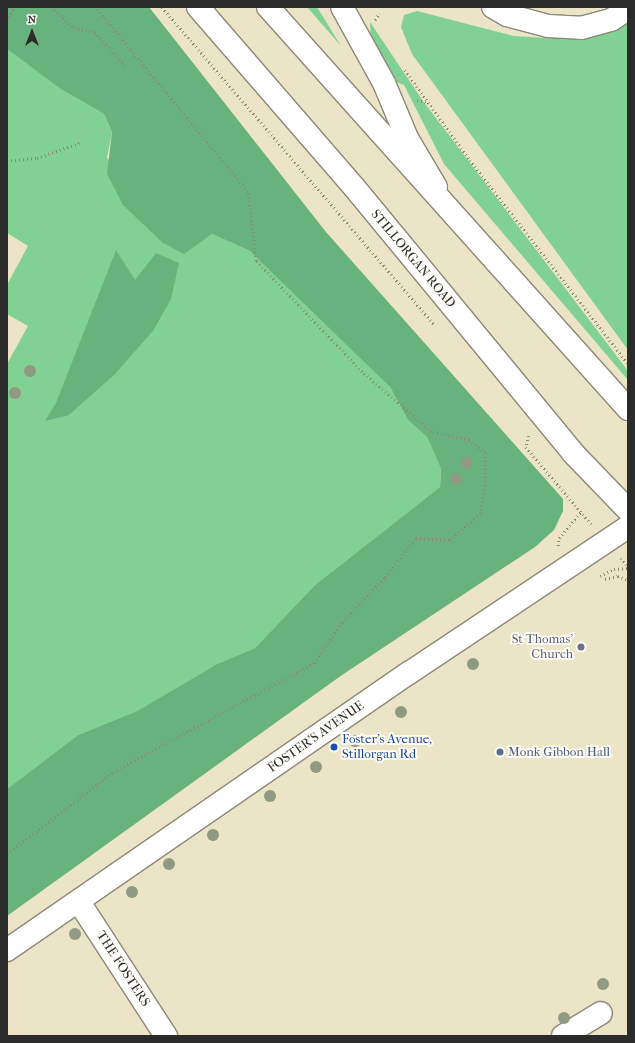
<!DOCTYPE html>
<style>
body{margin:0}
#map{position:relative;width:635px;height:1043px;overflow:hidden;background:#ece4c6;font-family:"IM FELL French Canon",serif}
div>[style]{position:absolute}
.green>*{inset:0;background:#80d193}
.forest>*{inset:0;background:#68b37d}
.path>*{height:2.5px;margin-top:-1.25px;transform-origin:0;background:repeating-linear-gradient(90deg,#8c8878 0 1px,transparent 0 4px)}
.roads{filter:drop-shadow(1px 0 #8c8878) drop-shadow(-1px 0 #8c8878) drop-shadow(0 1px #8c8878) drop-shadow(0 -1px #8c8878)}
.street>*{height:22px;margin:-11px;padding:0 11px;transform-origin:11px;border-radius:11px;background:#fff}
.secondary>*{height:22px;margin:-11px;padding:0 11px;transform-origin:11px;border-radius:11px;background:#fff}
.trees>*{width:12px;height:12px;margin:-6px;border-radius:50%;background:#909a82}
.dots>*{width:11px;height:11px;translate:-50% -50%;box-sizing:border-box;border:2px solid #fdfcf7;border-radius:50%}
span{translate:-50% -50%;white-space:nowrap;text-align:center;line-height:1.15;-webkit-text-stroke:4px #fdfcf7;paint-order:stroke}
.street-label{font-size:13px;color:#2b2b2b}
.worship-label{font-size:13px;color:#5b616d}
.right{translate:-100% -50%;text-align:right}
.transit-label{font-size:13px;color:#164399}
.left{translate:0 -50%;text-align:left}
.service-label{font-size:13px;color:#4e5e75}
.frame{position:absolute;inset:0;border:8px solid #2b2b2b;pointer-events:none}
.north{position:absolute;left:12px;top:12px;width:40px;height:40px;-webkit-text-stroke:3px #fdfcf7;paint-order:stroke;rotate:0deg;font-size:11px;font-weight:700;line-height:16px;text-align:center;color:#2b2b2b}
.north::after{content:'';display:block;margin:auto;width:14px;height:18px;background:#2b2b2b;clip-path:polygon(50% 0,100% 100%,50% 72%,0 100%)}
</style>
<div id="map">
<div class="green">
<div style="clip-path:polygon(307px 7px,317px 7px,341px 46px)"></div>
<div style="clip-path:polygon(417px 11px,514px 36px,545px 38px,598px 35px,628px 21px,628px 350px,412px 54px,401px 27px,404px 15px)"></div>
<div style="clip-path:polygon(370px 22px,423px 101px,628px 371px,628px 380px,444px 164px,404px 85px,394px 81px,371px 41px)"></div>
<div style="clip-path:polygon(7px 49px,59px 88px,104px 114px,112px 132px,107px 158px,197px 243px,212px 234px,250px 251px,320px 316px,390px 387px,408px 420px,427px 437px,441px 469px,440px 487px,315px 585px,255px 648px,217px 664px,137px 711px,78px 735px,7px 789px,7px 364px,28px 326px,7px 314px,7px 285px,28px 246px,7px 233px)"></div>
</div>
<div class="forest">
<div style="clip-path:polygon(7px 7px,149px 7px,326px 232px,563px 499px,563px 511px,554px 530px,535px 547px,342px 675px,7px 916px,7px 789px,78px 735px,137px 711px,217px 664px,255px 648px,315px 585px,440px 487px,441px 469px,427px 437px,408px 420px,390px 387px,250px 251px,212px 234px,184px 254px,163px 243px,123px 205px,107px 174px,112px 132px,104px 114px,59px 88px,7px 49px)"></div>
<div style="clip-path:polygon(116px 250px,135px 280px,156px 253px,179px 263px,171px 299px,153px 331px,114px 375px,69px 415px,45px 421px,56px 403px)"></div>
</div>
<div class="path">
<div style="left:51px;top:7px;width:31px;rotate:42deg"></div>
<div style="left:74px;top:28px;width:21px;rotate:11deg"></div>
<div style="left:95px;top:32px;width:46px;rotate:47.6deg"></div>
<div style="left:162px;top:7px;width:418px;rotate:49.4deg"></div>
<div style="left:375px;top:20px;width:8px;rotate:-60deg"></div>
<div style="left:7px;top:21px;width:16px;rotate:-63deg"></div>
<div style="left:405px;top:70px;width:111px;rotate:54.2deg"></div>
<div style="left:470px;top:160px;width:258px;rotate:52.2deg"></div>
<div style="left:417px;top:100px;width:11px;rotate:15deg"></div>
<div style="left:7px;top:161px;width:30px;rotate:-6deg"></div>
<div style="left:37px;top:158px;width:45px;rotate:-19.7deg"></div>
<div style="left:529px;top:436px;width:11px;rotate:105deg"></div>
<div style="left:526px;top:447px;width:101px;rotate:49.8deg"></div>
<div style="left:558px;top:546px;width:8px;rotate:-83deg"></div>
<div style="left:559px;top:538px;width:34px;rotate:-50deg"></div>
<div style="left:621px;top:558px;width:11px;rotate:49deg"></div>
<div style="left:600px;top:576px;width:16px;rotate:-27deg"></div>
<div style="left:614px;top:569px;width:14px;rotate:-4deg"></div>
<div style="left:605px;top:579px;width:13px;rotate:-13deg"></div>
<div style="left:618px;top:576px;width:11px;rotate:22deg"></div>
<div style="left:7px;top:854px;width:134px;rotate:-37.7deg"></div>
<div style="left:113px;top:772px;width:229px;rotate:-28.5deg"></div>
<div style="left:314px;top:663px;width:50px;rotate:-55.7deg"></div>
<div style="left:342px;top:622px;width:62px;rotate:-46.3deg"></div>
<div style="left:385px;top:577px;width:50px;rotate:-51.5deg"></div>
<div style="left:416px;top:538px;width:33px;rotate:3deg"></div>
<div style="left:449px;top:540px;width:40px;rotate:-40deg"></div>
<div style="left:480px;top:514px;width:28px;rotate:-80deg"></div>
<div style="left:485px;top:486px;width:33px;rotate:-90deg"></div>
<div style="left:485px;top:453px;width:21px;rotate:-141deg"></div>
<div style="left:469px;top:440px;width:39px;rotate:-168deg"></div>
<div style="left:431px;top:432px;width:91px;rotate:-139deg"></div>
<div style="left:362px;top:372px;width:153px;rotate:-133.7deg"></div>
<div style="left:256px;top:261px;width:69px;rotate:-96.6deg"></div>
<div style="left:248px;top:192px;width:240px;rotate:-129.6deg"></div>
</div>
<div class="roads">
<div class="street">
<div style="left:342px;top:7px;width:87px;rotate:61.1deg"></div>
<div style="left:384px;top:83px;width:60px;rotate:67.3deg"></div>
<div style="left:407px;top:138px;width:57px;rotate:59.4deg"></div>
<div style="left:493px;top:7px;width:16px;rotate:30deg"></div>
<div style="left:507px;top:15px;width:42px;rotate:15deg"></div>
<div style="left:548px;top:26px;width:33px;rotate:3deg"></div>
<div style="left:581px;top:28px;width:31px;rotate:-15deg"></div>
<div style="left:611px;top:20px;width:20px;rotate:-33deg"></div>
<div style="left:79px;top:902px;width:160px;rotate:57deg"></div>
<div style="left:563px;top:1036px;width:44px;rotate:-31.2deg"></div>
</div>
<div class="secondary">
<div style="left:198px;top:7px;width:238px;rotate:49.1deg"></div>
<div style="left:354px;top:187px;width:345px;rotate:50.5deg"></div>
<div style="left:573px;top:453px;width:79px;rotate:46deg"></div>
<div style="left:268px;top:7px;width:540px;rotate:48.15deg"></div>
<div style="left:7px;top:950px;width:488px;rotate:-34.6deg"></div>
<div style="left:409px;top:673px;width:263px;rotate:-33.7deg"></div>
</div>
</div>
<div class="trees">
<div style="left:30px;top:371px"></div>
<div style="left:15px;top:393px"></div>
<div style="left:467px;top:463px"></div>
<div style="left:456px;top:479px"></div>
<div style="left:517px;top:639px"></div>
<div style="left:473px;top:664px"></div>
<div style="left:401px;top:712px"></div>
<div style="left:355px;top:741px"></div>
<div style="left:316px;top:767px"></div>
<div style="left:270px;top:796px"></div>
<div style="left:213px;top:835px"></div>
<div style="left:169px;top:864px"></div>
<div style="left:132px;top:892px"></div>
<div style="left:75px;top:934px"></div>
<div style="left:603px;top:984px"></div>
<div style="left:564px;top:1018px"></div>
</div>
<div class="dots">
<div style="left:581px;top:647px;background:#6b7280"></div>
<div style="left:334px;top:747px;background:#1a4fb4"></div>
<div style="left:500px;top:752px;background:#5c6f8a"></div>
</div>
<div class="street-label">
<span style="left:413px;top:259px;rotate:50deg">STILLORGAN ROAD</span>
<span style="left:316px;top:737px;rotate:-35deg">FOSTER'S AVENUE</span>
<span style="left:123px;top:969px;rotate:57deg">THE FOSTERS</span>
</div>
<div class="worship-label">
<span class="right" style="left:573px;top:647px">St Thomas'<br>Church</span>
</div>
<div class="transit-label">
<span class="left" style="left:342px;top:747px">Foster's Avenue,<br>Stillorgan Rd</span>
</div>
<div class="service-label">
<span class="left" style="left:508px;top:752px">Monk Gibbon Hall</span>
</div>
<div class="frame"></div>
<div class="north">N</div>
</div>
